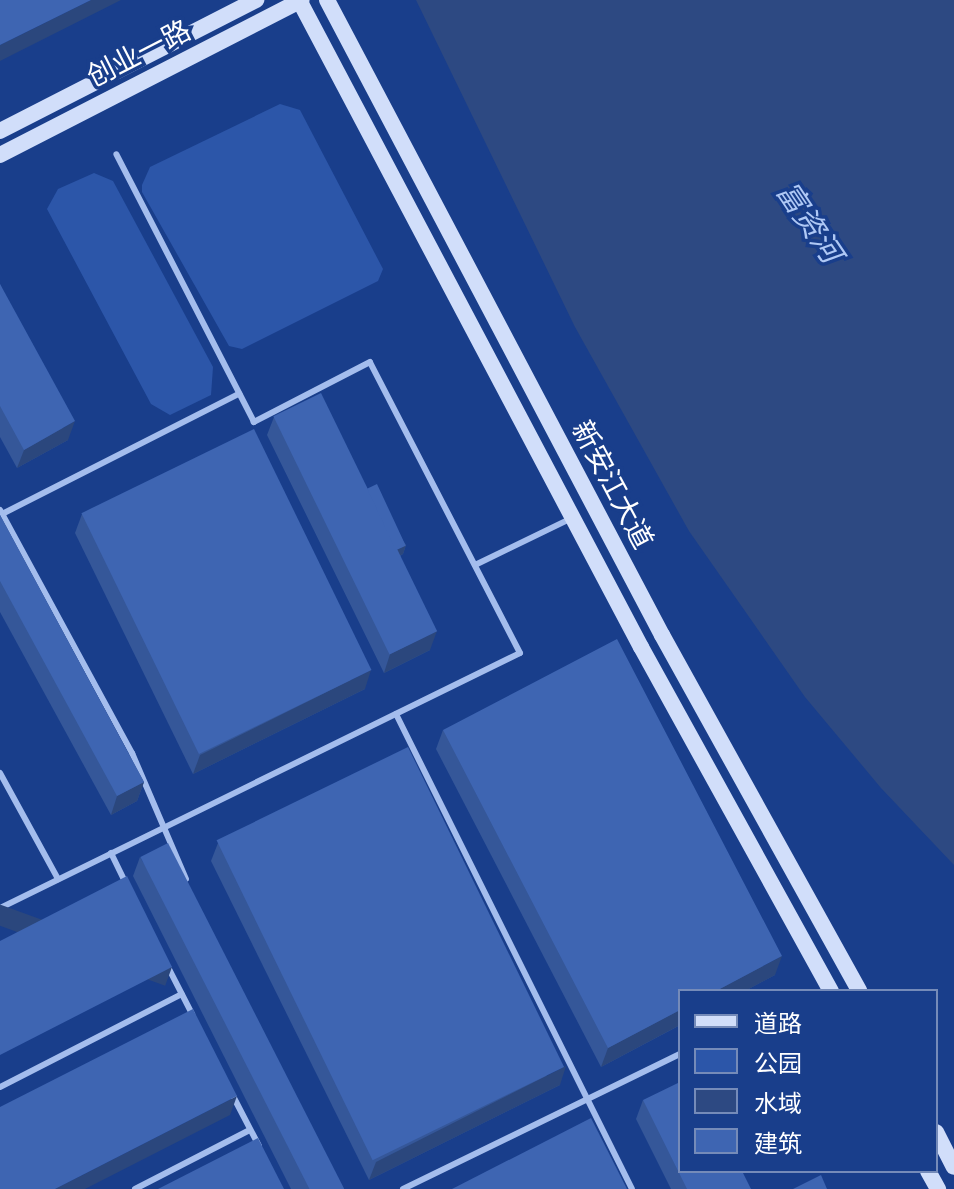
<!DOCTYPE html>
<meta charset="utf-8">
<style>
body{margin:0}
#map{position:relative;width:954px;height:1189px;overflow:hidden;background:#193e8b;font-family:Signika,"Noto Sans SC",sans-serif}
div>[style]{position:absolute}
.green>*{inset:0;background:#2c56a9}
.water>*{inset:0;background:#2d4982}
.lane>*{height:6px;margin:-3px;padding:0 3px;transform-origin:3px;border-radius:3px;background:#a4bded}
.secondary>*{height:16px;margin:-8px;padding:0 8px;transform-origin:8px;border-radius:8px;background:#d1defa}
.wall>*{inset:0;background:#355799}
.shaded-wall>*{inset:0;background:#2b477d;transform-origin:0 0}
.building>*{inset:0;background:#3e65b2;transform-origin:0 0}
span{translate:-50% -50%;white-space:nowrap;text-align:center;line-height:1.15;-webkit-text-stroke:7px #193e8b;paint-order:stroke}
.street-label{font-size:28px;color:#fff}
.water-label{font-size:30px;color:#afc8f5;font-style:italic}
.legend{position:absolute;left:678px;top:989px;width:260px;height:184px;box-sizing:border-box;background:#193e8b;border:2px solid #758bb9;margin:0;padding:10px 14px;list-style:none;font-size:24px;color:#fff}
.legend li{display:flex;align-items:center;gap:16px;height:40px}
.legend b{width:40px;border:2px solid #758bb9}
</style>
<div id="map">
<div class="green">
<div style="clip-path:polygon(280px 104px,300px 110px,383px 269px,378px 281px,242px 349px,229px 346px,142px 192px,142px 185px,150px 167px)"></div>
<div style="clip-path:polygon(94px 173px,113px 181px,213px 367px,211px 395px,170px 415px,151px 404px,47px 209px,58px 189px)"></div>
</div>
<div class="water">
<div style="clip-path:polygon(416px 0,954px 0,954px 865px,881px 788px,805px 697px,689px 531px,575px 327px)"></div>
</div>
<div class="lane">
<div style="left:0;top:510px;width:277px;rotate:61.5deg"></div>
<div style="left:132px;top:753px;width:137px;rotate:66.8deg"></div>
<div style="left:2px;top:514px;width:266px;rotate:-26.9deg"></div>
<div style="left:475px;top:565px;width:108px;rotate:-25.9deg"></div>
<div style="left:396px;top:714px;width:530px;rotate:63.58deg"></div>
<div style="left:0;top:773px;width:121px;rotate:61.3deg"></div>
<div style="left:111px;top:853px;width:32px;rotate:64deg"></div>
<div style="left:0;top:908px;width:579px;rotate:-26.12deg"></div>
<div style="left:520px;top:653px;width:327px;rotate:-117.3deg"></div>
<div style="left:370px;top:362px;width:131px;rotate:152.7deg"></div>
<div style="left:254px;top:422px;width:301px;rotate:-117.2deg"></div>
<div style="left:168px;top:967px;width:53px;rotate:62.9deg"></div>
<div style="left:0;top:1087px;width:204px;rotate:-27.1deg"></div>
<div style="left:233px;top:1096px;width:56px;rotate:62.5deg"></div>
<div style="left:135px;top:1189px;width:129px;rotate:-27.2deg"></div>
<div style="left:403px;top:1189px;width:308px;rotate:-26deg"></div>
</div>
<div class="secondary">
<div style="left:299px;top:0;width:732px;rotate:62.14deg"></div>
<div style="left:641px;top:647px;width:393px;rotate:61.1deg"></div>
<div style="left:327px;top:0;width:718px;rotate:62.19deg"></div>
<div style="left:662px;top:635px;width:407px;rotate:61deg"></div>
<div style="left:0;top:131px;width:288px;rotate:-27.1deg"></div>
<div style="left:0;top:155px;width:339px;rotate:-27.2deg"></div>
<div style="left:936px;top:1132px;width:39px;rotate:63deg"></div>
<div style="left:928px;top:1171px;width:21px;rotate:61deg"></div>
</div>
<div class="wall">
<div style="clip-path:polygon(0 284px,68px 440px,17px 468px,0 437px)"></div>
<div style="clip-path:polygon(274px 417px,367px 489px,406px 545px,403px 554px,400px 556px,430px 650px,384px 673px,267px 435px)"></div>
<div style="clip-path:polygon(82px 514px,365px 689px,193px 774px,75px 533px)"></div>
<div style="clip-path:polygon(0 515px,144px 782px,137px 801px,111px 815px,0 612px)"></div>
<div style="clip-path:polygon(443px 730px,775px 975px,601px 1067px,436px 749px)"></div>
<div style="clip-path:polygon(218px 843px,560px 1085px,369px 1180px,211px 861px)"></div>
<div style="clip-path:polygon(140px 857px,343px 1189px,291px 1189px,133px 876px)"></div>
<div style="clip-path:polygon(643px 1100px,751px 1189px,671px 1189px,636px 1119px)"></div>
</div>
<div class="shaded-wall">
<div style="clip-path:polygon(91px 0,121px 0,0 61px,0 45px)"></div>
<div style="clip-path:polygon(75px 421px,68px 440px,17px 468px,24px 450px)"></div>
<div style="clip-path:polygon(406px 545px,403px 554px,387px 562px,391px 552px)"></div>
<div style="clip-path:polygon(437px 631px,430px 650px,384px 673px,390px 654px)"></div>
<div style="clip-path:polygon(371px 670px,365px 689px,193px 774px,200px 755px)"></div>
<div style="clip-path:polygon(144px 782px,137px 801px,111px 815px,117px 796px)"></div>
<div style="clip-path:polygon(782px 956px,775px 975px,745px 991px,716px 991px)"></div>
<div style="left:172px;top:967px;width:20px;height:193px;rotate:110deg"></div>
<div style="clip-path:polygon(680px 1010px,680px 1025px,601px 1067px,608px 1048px)"></div>
<div style="clip-path:polygon(566px 1066px,560px 1085px,369px 1180px,376px 1162px)"></div>
<div style="clip-path:polygon(237px 1096px,230px 1115px,85px 1189px,55px 1189px)"></div>
</div>
<div class="building">
<div style="clip-path:polygon(0 0,91px 0,0 45px)"></div>
<div style="clip-path:polygon(0 284px,75px 421px,24px 450px,0 406px)"></div>
<div style="left:321px;top:393px;width:265px;height:53px;rotate:64deg"></div>
<div style="left:254px;top:429px;width:268px;height:192px;rotate:64deg"></div>
<div style="left:377px;top:484px;width:68px;height:11px;rotate:65deg"></div>
<div style="clip-path:polygon(0 515px,144px 782px,117px 796px,0 581px)"></div>
<div style="clip-path:polygon(617px 639px,782px 956px,716px 991px,680px 991px,680px 1010px,608px 1048px,443px 730px)"></div>
<div style="left:408px;top:747px;width:356px;height:213px;rotate:64deg"></div>
<div style="left:168px;top:843px;width:388px;height:31px;rotate:63deg"></div>
<div style="clip-path:polygon(127px 876px,172px 967px,0 1055px,0 941px)"></div>
<div style="clip-path:polygon(193px 1009px,237px 1096px,55px 1189px,0 1189px,0 1107px)"></div>
<div style="clip-path:polygon(680px 1082px,680px 1171px,742px 1171px,751px 1189px,687px 1189px,643px 1100px)"></div>
<div style="clip-path:polygon(591px 1118px,627px 1189px,452px 1189px)"></div>
<div style="clip-path:polygon(258px 1138px,284px 1189px,158px 1189px)"></div>
<div style="clip-path:polygon(821px 1175px,827px 1189px,793px 1189px)"></div>
</div>
<div class="street-label">
<span style="left:139px;top:54px;rotate:-27deg">创业一路</span>
<span style="left:612px;top:485px;rotate:62deg">新安江大道</span>
</div>
<div class="water-label">
<span style="left:808px;top:223px;rotate:56deg">富资河</span>
</div>
<ul class="legend">
<li><b style="height:10px;background:#d1defa"></b>道路</li>
<li><b style="height:22px;background:#2c56a9"></b>公园</li>
<li><b style="height:22px;background:#2d4982"></b>水域</li>
<li><b style="height:22px;background:#3e65b2"></b>建筑</li>
</ul>
</div>
